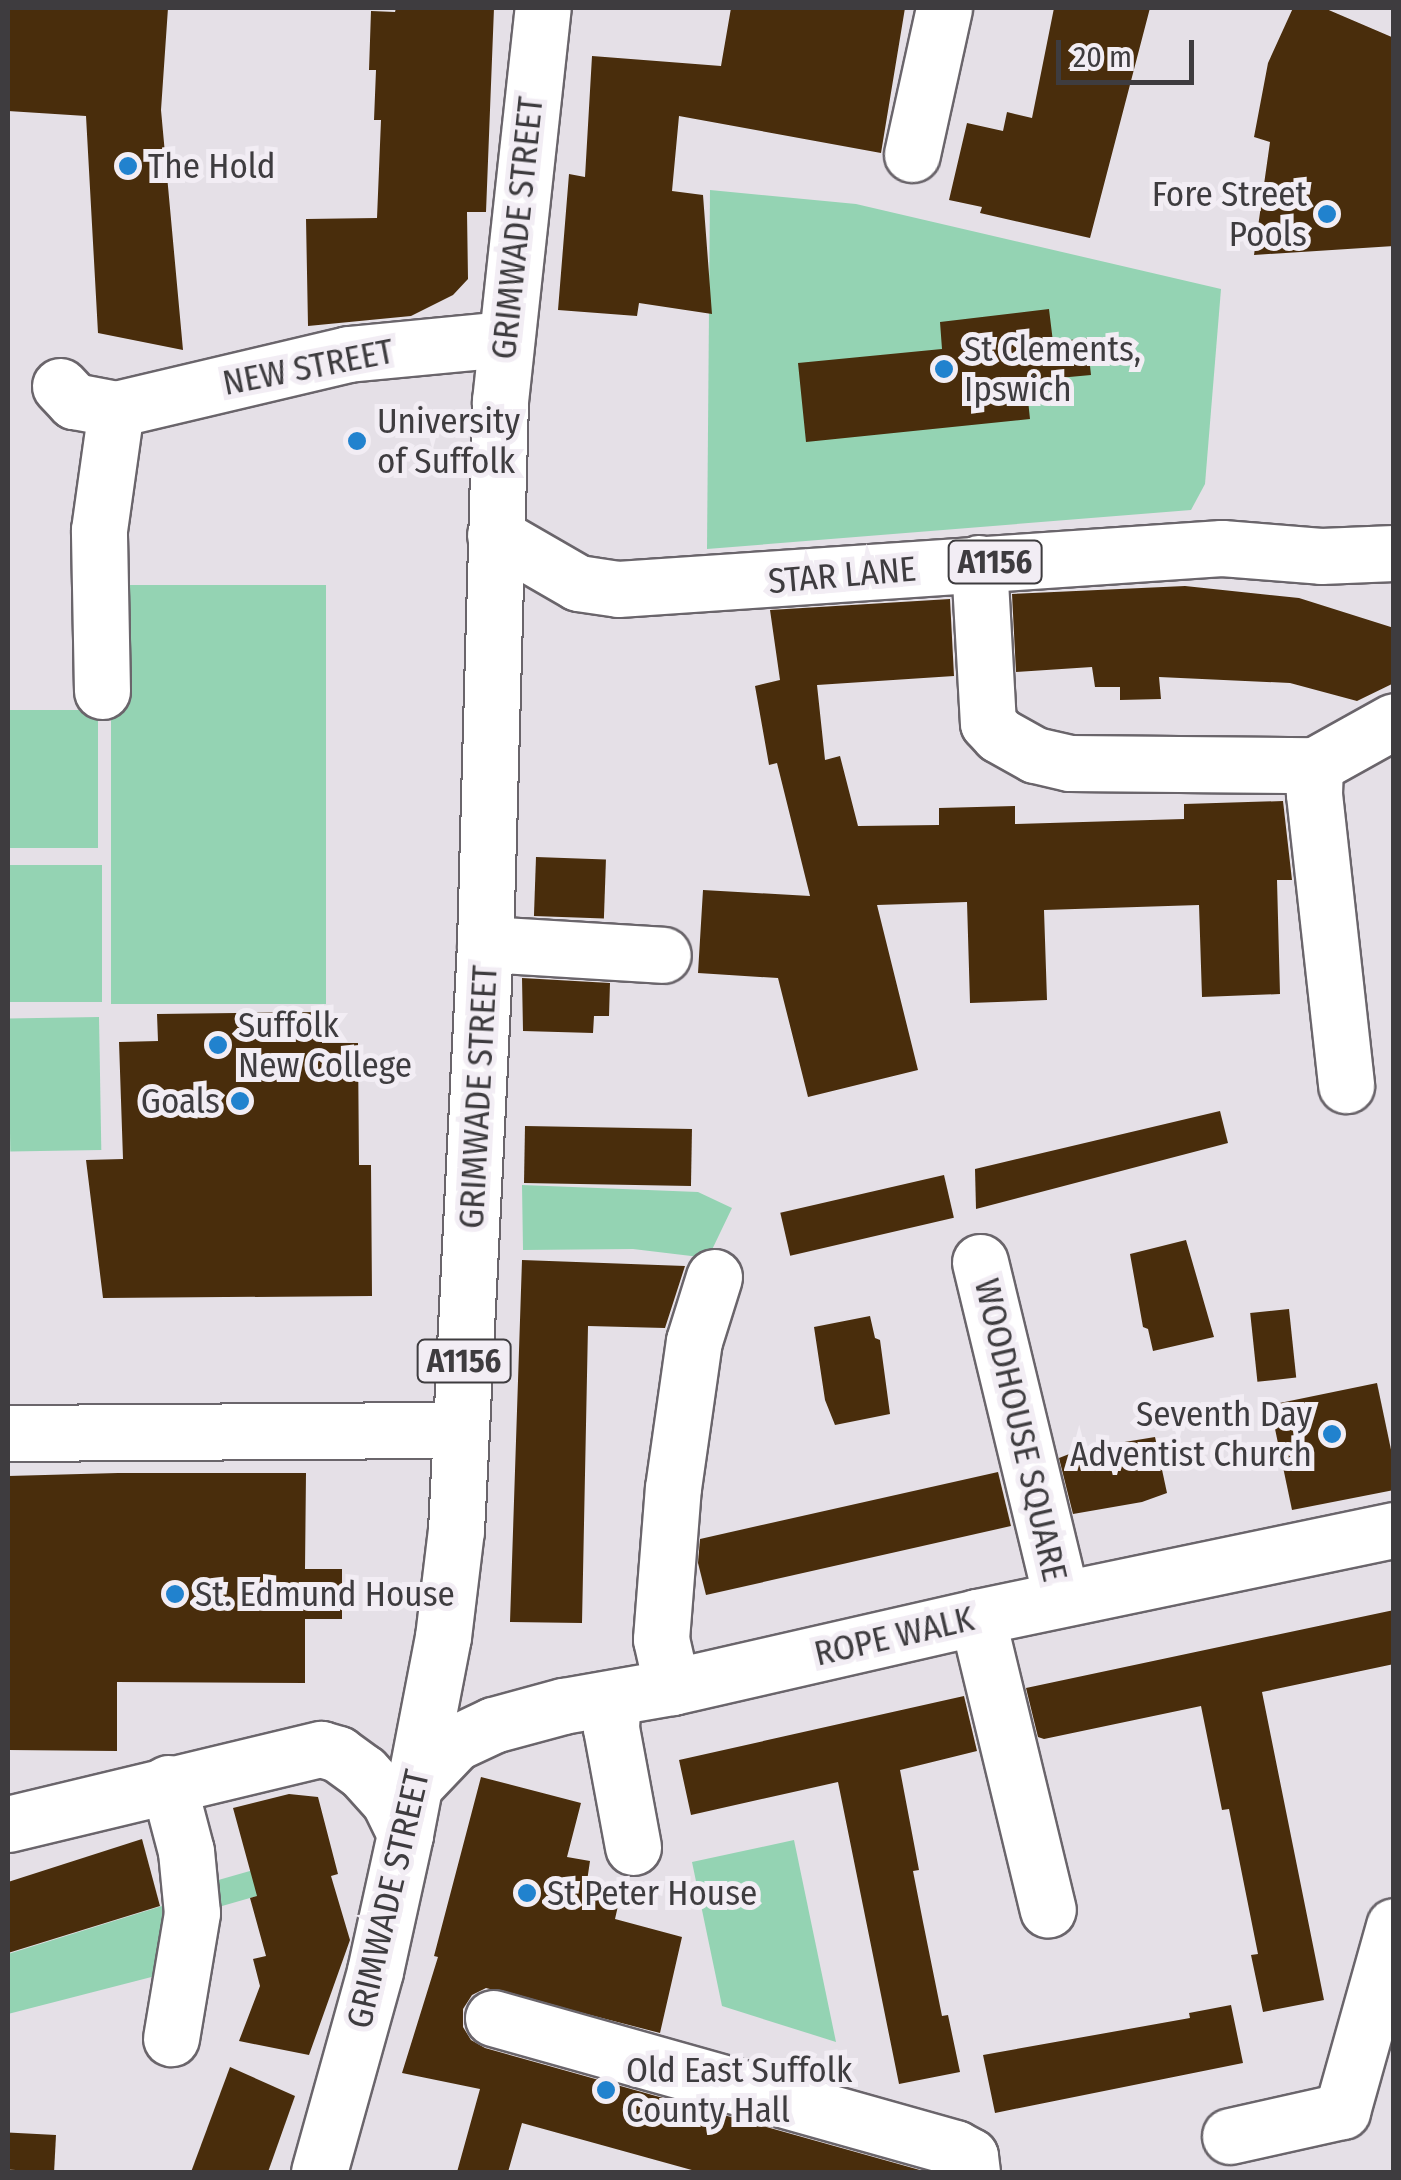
<!DOCTYPE html>
<style>
body{margin:0}
#map{position:relative;width:1401px;height:2180px;overflow:hidden;background:#e5e0e7;font-family:"Fira Sans Condensed",sans-serif}
div>[style]{position:absolute}
.green>*{inset:0;background:#94d3b3;transform-origin:0 0}
.building>*{inset:0;background:#492d0c;transform-origin:0 0}
.roads{filter:drop-shadow(2px 0 #6a656b) drop-shadow(-2px 0 #6a656b) drop-shadow(0 2px #6a656b) drop-shadow(0 -2px #6a656b)}
.minor>*{height:55px;margin:-27.5px;padding:0 27.5px;transform-origin:27.5px;border-radius:27.5px;background:#fff}
.major>*{height:55px;margin:-27.5px;padding:0 27.5px;transform-origin:27.5px;border-radius:27.5px;background:#fff}
.dots>*{width:28px;height:28px;translate:-50% -50%;box-sizing:border-box;border:5px solid #f2edf4;border-radius:50%}
span{translate:-50% -50%;white-space:nowrap;text-align:center;line-height:1.15;-webkit-text-stroke:10px #f2edf4;paint-order:stroke}
.shield-label span{padding:2px 8px;background:#f2edf4;border:2px solid;border-radius:8px;-webkit-text-stroke-width:0}
.shield-label{font-size:32px;color:#3e3c3f;font-weight:700}
.poi-label{font-size:35px;color:#3e3c3f}
.left{translate:0 -50%;text-align:left}
.right{translate:-100% -50%;text-align:right}
.street-label{font-size:35px;color:#3e3c3f}
.frame{position:absolute;inset:0;border:10px solid #3e3c3f;pointer-events:none}
.scale{position:absolute;left:1056px;top:40px;width:138px;height:45px;box-sizing:border-box;border:5px solid #3e3c3f;border-top:0;padding-left:12px;font-size:30px;line-height:35px;white-space:nowrap;color:#3e3c3f;-webkit-text-stroke:8px #f2edf4;paint-order:stroke}
</style>
<div id="map">
<div class="green">
<div style="clip-path:polygon(710px 190px,856px 204px,1221px 289px,1205px 484px,1191px 510px,707px 549px)"></div>
<div style="left:326px;top:585px;width:419px;height:215px;rotate:90deg"></div>
<div style="left:8px;top:710px;width:90px;height:138px"></div>
<div style="left:8px;top:865px;width:94px;height:137px"></div>
<div style="left:99px;top:1017px;width:133px;height:91px;rotate:89deg"></div>
<div style="clip-path:polygon(522px 1185px,698px 1192px,732px 1208px,708px 1258px,633px 1249px,523px 1250px)"></div>
<div style="clip-path:polygon(794px 1840px,836px 2042px,722px 2006px,692px 1862px)"></div>
<div style="left:267px;top:1866px;width:26px;height:56px;rotate:74deg"></div>
<div style="clip-path:polygon(162px 1906px,167px 1973px,8px 2014px,8px 1954px)"></div>
</div>
<div class="building">
<div style="clip-path:polygon(8px 8px,168px 8px,161px 110px,183px 350px,98px 333px,86px 116px,8px 111px)"></div>
<div style="clip-path:polygon(396px 8px,494px 8px,486px 212px,467px 212px,468px 279px,453px 295px,411px 316px,308px 326px,306px 219px,377px 218px,381px 120px,374px 120px,376px 70px,369px 70px,371px 11px,395px 12px)"></div>
<div style="clip-path:polygon(731px 8px,905px 8px,881px 153px,679px 116px,672px 191px,703px 195px,712px 314px,639px 303px,637px 316px,558px 310px,569px 174px,585px 177px,592px 56px,721px 66px)"></div>
<div style="clip-path:polygon(1054px 8px,1150px 8px,1090px 238px,980px 213px,982px 207px,949px 200px,967px 123px,1003px 131px,1007px 112px,1032px 118px)"></div>
<div style="clip-path:polygon(1293px 8px,1324px 8px,1394px 38px,1394px 246px,1254px 255px,1270px 142px,1254px 137px,1268px 63px)"></div>
<div style="clip-path:polygon(1049px 309px,1053px 342px,1087px 338px,1091px 375px,1026px 381px,1030px 419px,806px 442px,798px 363px,942px 349px,940px 322px)"></div>
<div style="clip-path:polygon(1185px 586px,1299px 598px,1394px 628px,1394px 683px,1357px 701px,1290px 683px,1159px 677px,1161px 699px,1120px 700px,1120px 687px,1095px 687px,1092px 667px,1016px 672px,1012px 594px)"></div>
<div style="clip-path:polygon(950px 599px,954px 676px,817px 685px,825px 760px,840px 756px,858px 826px,939px 825px,939px 808px,1015px 806px,1015px 824px,1184px 819px,1184px 804px,1283px 801px,1292px 880px,1277px 880px,1280px 994px,1202px 997px,1199px 905px,1044px 910px,1047px 1000px,970px 1003px,967px 902px,877px 905px,918px 1070px,808px 1097px,778px 978px,698px 973px,703px 890px,810px 896px,777px 763px,769px 765px,755px 686px,780px 680px,770px 610px)"></div>
<div style="left:536px;top:857px;width:70px;height:59px;rotate:2deg"></div>
<div style="clip-path:polygon(522px 978px,610px 983px,609px 1016px,594px 1016px,593px 1033px,523px 1031px)"></div>
<div style="clip-path:polygon(322px 1012px,322px 1043px,358px 1043px,359px 1165px,371px 1165px,372px 1296px,103px 1298px,86px 1160px,123px 1159px,119px 1042px,158px 1041px,157px 1014px)"></div>
<div style="clip-path:polygon(1220px 1111px,1228px 1143px,976px 1209px,975px 1169px)"></div>
<div style="left:525px;top:1126px;width:167px;height:57px;rotate:1deg"></div>
<div style="left:944px;top:1175px;width:44px;height:168px;rotate:77deg"></div>
<div style="clip-path:polygon(1186px 1240px,1214px 1337px,1153px 1351px,1148px 1329px,1143px 1327px,1130px 1254px)"></div>
<div style="clip-path:polygon(522px 1260px,685px 1266px,665px 1328px,588px 1326px,582px 1623px,510px 1622px)"></div>
<div style="left:1289px;top:1309px;width:69px;height:39px;rotate:84deg"></div>
<div style="clip-path:polygon(870px 1316px,875px 1338px,880px 1340px,890px 1414px,835px 1425px,825px 1400px,814px 1327px)"></div>
<div style="clip-path:polygon(1377px 1383px,1394px 1464px,1394px 1490px,1292px 1510px,1270px 1405px)"></div>
<div style="clip-path:polygon(1155px 1437px,1167px 1493px,1142px 1502px,1073px 1514px,1059px 1458px,1082px 1449px)"></div>
<div style="clip-path:polygon(998px 1472px,1011px 1526px,706px 1595px,698px 1563px,700px 1539px)"></div>
<div style="clip-path:polygon(118px 1473px,306px 1473px,305px 1569px,342px 1569px,342px 1619px,305px 1619px,305px 1683px,117px 1682px,117px 1751px,8px 1750px,8px 1476px)"></div>
<div style="clip-path:polygon(1394px 1610px,1394px 1664px,1262px 1692px,1324px 2000px,1263px 2012px,1251px 1955px,1258px 1954px,1229px 1809px,1222px 1810px,1201px 1706px,1044px 1739px,1038px 1737px,1026px 1688px)"></div>
<div style="clip-path:polygon(964px 1696px,977px 1751px,900px 1770px,919px 1870px,913px 1871px,923px 1922px,942px 2016px,948px 2015px,960px 2072px,899px 2084px,838px 1782px,691px 1815px,679px 1760px)"></div>
<div style="clip-path:polygon(481px 1777px,581px 1803px,567px 1857px,590px 1861px,586px 1888px,620px 1897px,615px 1919px,682px 1937px,660px 2033px,486px 1988px,472px 1995px,463px 2009px,463px 2027px,471px 2040px,485px 2048px,927px 2172px,699px 2172px,522px 2123px,508px 2172px,457px 2172px,480px 2089px,402px 2073px,438px 1957px,434px 1956px)"></div>
<div style="clip-path:polygon(289px 1794px,318px 1797px,338px 1874px,331px 1876px,350px 1940px,309px 2055px,239px 2041px,260px 1986px,253px 1959px,266px 1956px,250px 1898px,257px 1896px,233px 1808px)"></div>
<div style="clip-path:polygon(142px 1839px,160px 1906px,8px 1953px,8px 1882px)"></div>
<div style="clip-path:polygon(1231px 2005px,1243px 2063px,995px 2113px,983px 2055px,1190px 2018px,1189px 2013px)"></div>
<div style="clip-path:polygon(230px 2067px,295px 2096px,268px 2172px,191px 2172px)"></div>
<div style="left:56px;top:2135px;width:37px;height:48px;rotate:93deg"></div>
</div>
<div class="roads">
<div class="minor">
<div style="left:912px;top:154px;width:149px;rotate:-77.6deg"></div>
<div style="left:60px;top:386px;width:21px;rotate:47deg"></div>
<div style="left:74px;top:401px;width:43px;rotate:10.8deg"></div>
<div style="left:116px;top:409px;width:238px;rotate:-13.3deg"></div>
<div style="left:348px;top:354px;width:156px;rotate:-5.5deg"></div>
<div style="left:979px;top:563px;width:160px;rotate:86.8deg"></div>
<div style="left:988px;top:723px;width:16px;rotate:47deg"></div>
<div style="left:999px;top:735px;width:41px;rotate:29.1deg"></div>
<div style="left:1035px;top:755px;width:36px;rotate:13deg"></div>
<div style="left:1070px;top:763px;width:245px;rotate:0.5deg"></div>
<div style="left:1315px;top:765px;width:90px;rotate:-29.1deg"></div>
<div style="left:102px;top:691px;width:161px;rotate:-91.1deg"></div>
<div style="left:99px;top:530px;width:122px;rotate:-82deg"></div>
<div style="left:1315px;top:765px;width:29px;rotate:92deg"></div>
<div style="left:1314px;top:794px;width:293px;rotate:83.7deg"></div>
<div style="left:485px;top:944px;width:178px;rotate:3.5deg"></div>
<div style="left:980px;top:1262px;width:346px;rotate:76.4deg"></div>
<div style="left:8px;top:1433px;width:450px;rotate:-0.4deg"></div>
<div style="left:977px;top:1617px;width:301px;rotate:76.4deg"></div>
<div style="left:672px;top:1687px;width:49px;rotate:-102.9deg"></div>
<div style="left:661px;top:1639px;width:151px;rotate:-85.5deg"></div>
<div style="left:673px;top:1488px;width:148px;rotate:-81.9deg"></div>
<div style="left:694px;top:1341px;width:67px;rotate:-72.6deg"></div>
<div style="left:613px;top:1698px;width:30px;rotate:94deg"></div>
<div style="left:611px;top:1728px;width:121px;rotate:79.5deg"></div>
<div style="left:168px;top:1783px;width:70px;rotate:75.2deg"></div>
<div style="left:186px;top:1851px;width:62px;rotate:84.5deg"></div>
<div style="left:192px;top:1913px;width:127px;rotate:99.5deg"></div>
<div style="left:416px;top:1784px;width:57px;rotate:-46.4deg"></div>
<div style="left:455px;top:1743px;width:42px;rotate:-25.3deg"></div>
<div style="left:493px;top:1725px;width:73px;rotate:-15.2deg"></div>
<div style="left:563px;top:1706px;width:111px;rotate:-9.9deg"></div>
<div style="left:672px;top:1687px;width:313px;rotate:-12.9deg"></div>
<div style="left:977px;top:1617px;width:426px;rotate:-11.8deg"></div>
<div style="left:8px;top:1824px;width:322px;rotate:-13.5deg"></div>
<div style="left:321px;top:1749px;width:18px;rotate:16deg"></div>
<div style="left:338px;top:1754px;width:31px;rotate:36deg"></div>
<div style="left:363px;top:1772px;width:39px;rotate:48deg"></div>
<div style="left:389px;top:1801px;width:37px;rotate:64deg"></div>
<div style="left:493px;top:2018px;width:480px;rotate:15.7deg"></div>
<div style="left:955px;top:2148px;width:17px;rotate:28deg"></div>
<div style="left:970px;top:2156px;width:16px;rotate:83deg"></div>
<div style="left:1230px;top:2136px;width:115px;rotate:-12.6deg"></div>
<div style="left:1342px;top:2111px;width:192px;rotate:-74.3deg"></div>
</div>
<div class="major">
<div style="left:495px;top:535px;width:96px;rotate:30deg"></div>
<div style="left:578px;top:583px;width:40px;rotate:8.5deg"></div>
<div style="left:618px;top:589px;width:605px;rotate:-3.88deg"></div>
<div style="left:1222px;top:548px;width:99px;rotate:4.6deg"></div>
<div style="left:1321px;top:556px;width:73px;rotate:-2.4deg"></div>
<div style="left:319px;top:2172px;width:209px;rotate:-74.4deg"></div>
<div style="left:375px;top:1971px;width:140px;rotate:-77.6deg"></div>
<div style="left:405px;top:1834px;width:201px;rotate:-79.1deg"></div>
<div style="left:443px;top:1637px;width:108px;rotate:-83.1deg"></div>
<div style="left:456px;top:1530px;width:587px;rotate:-87.17deg"></div>
<div style="left:485px;top:944px;width:543px;rotate:-88.42deg"></div>
<div style="left:500px;top:401px;width:395px;rotate:-83.8deg"></div>
</div>
</div>
<div class="dots">
<div style="left:128px;top:166px;background:#2182ce"></div>
<div style="left:1327px;top:214px;background:#2182ce"></div>
<div style="left:944px;top:369px;background:#2182ce"></div>
<div style="left:357px;top:441px;background:#2182ce"></div>
<div style="left:218px;top:1045px;background:#2182ce"></div>
<div style="left:240px;top:1101px;background:#2182ce"></div>
<div style="left:1332px;top:1434px;background:#2182ce"></div>
<div style="left:175px;top:1594px;background:#2182ce"></div>
<div style="left:527px;top:1893px;background:#2182ce"></div>
<div style="left:606px;top:2090px;background:#2182ce"></div>
</div>
<div class="shield-label">
<span style="left:995px;top:562px">A1156</span>
<span style="left:464px;top:1361px">A1156</span>
</div>
<div class="poi-label">
<span class="left" style="left:148px;top:166px">The Hold</span>
<span class="right" style="left:1307px;top:214px">Fore Street<br>Pools</span>
<span class="left" style="left:964px;top:369px">St Clements,<br>Ipswich</span>
<span class="left" style="left:377px;top:441px">University<br>of Suffolk</span>
<span class="left" style="left:238px;top:1045px">Suffolk<br>New College</span>
<span class="right" style="left:220px;top:1101px">Goals</span>
<span class="right" style="left:1312px;top:1434px">Seventh Day<br>Adventist Church</span>
<span class="left" style="left:195px;top:1594px">St. Edmund House</span>
<span class="left" style="left:547px;top:1893px">St Peter House</span>
<span class="left" style="left:626px;top:2090px">Old East Suffolk<br>County Hall</span>
</div>
<div class="street-label">
<span style="left:517px;top:228px;rotate:-84deg">GRIMWADE STREET</span>
<span style="left:308px;top:367px;rotate:-11deg">NEW STREET</span>
<span style="left:842px;top:575px;rotate:-5deg">STAR LANE</span>
<span style="left:478px;top:1097px;rotate:-87deg">GRIMWADE STREET</span>
<span style="left:1021px;top:1430px;rotate:77deg">WOODHOUSE SQUARE</span>
<span style="left:894px;top:1636px;rotate:-13deg">ROPE WALK</span>
<span style="left:388px;top:1899px;rotate:-77deg">GRIMWADE STREET</span>
</div>
<div class="frame"></div>
<div class="scale">20 m</div>
</div>
